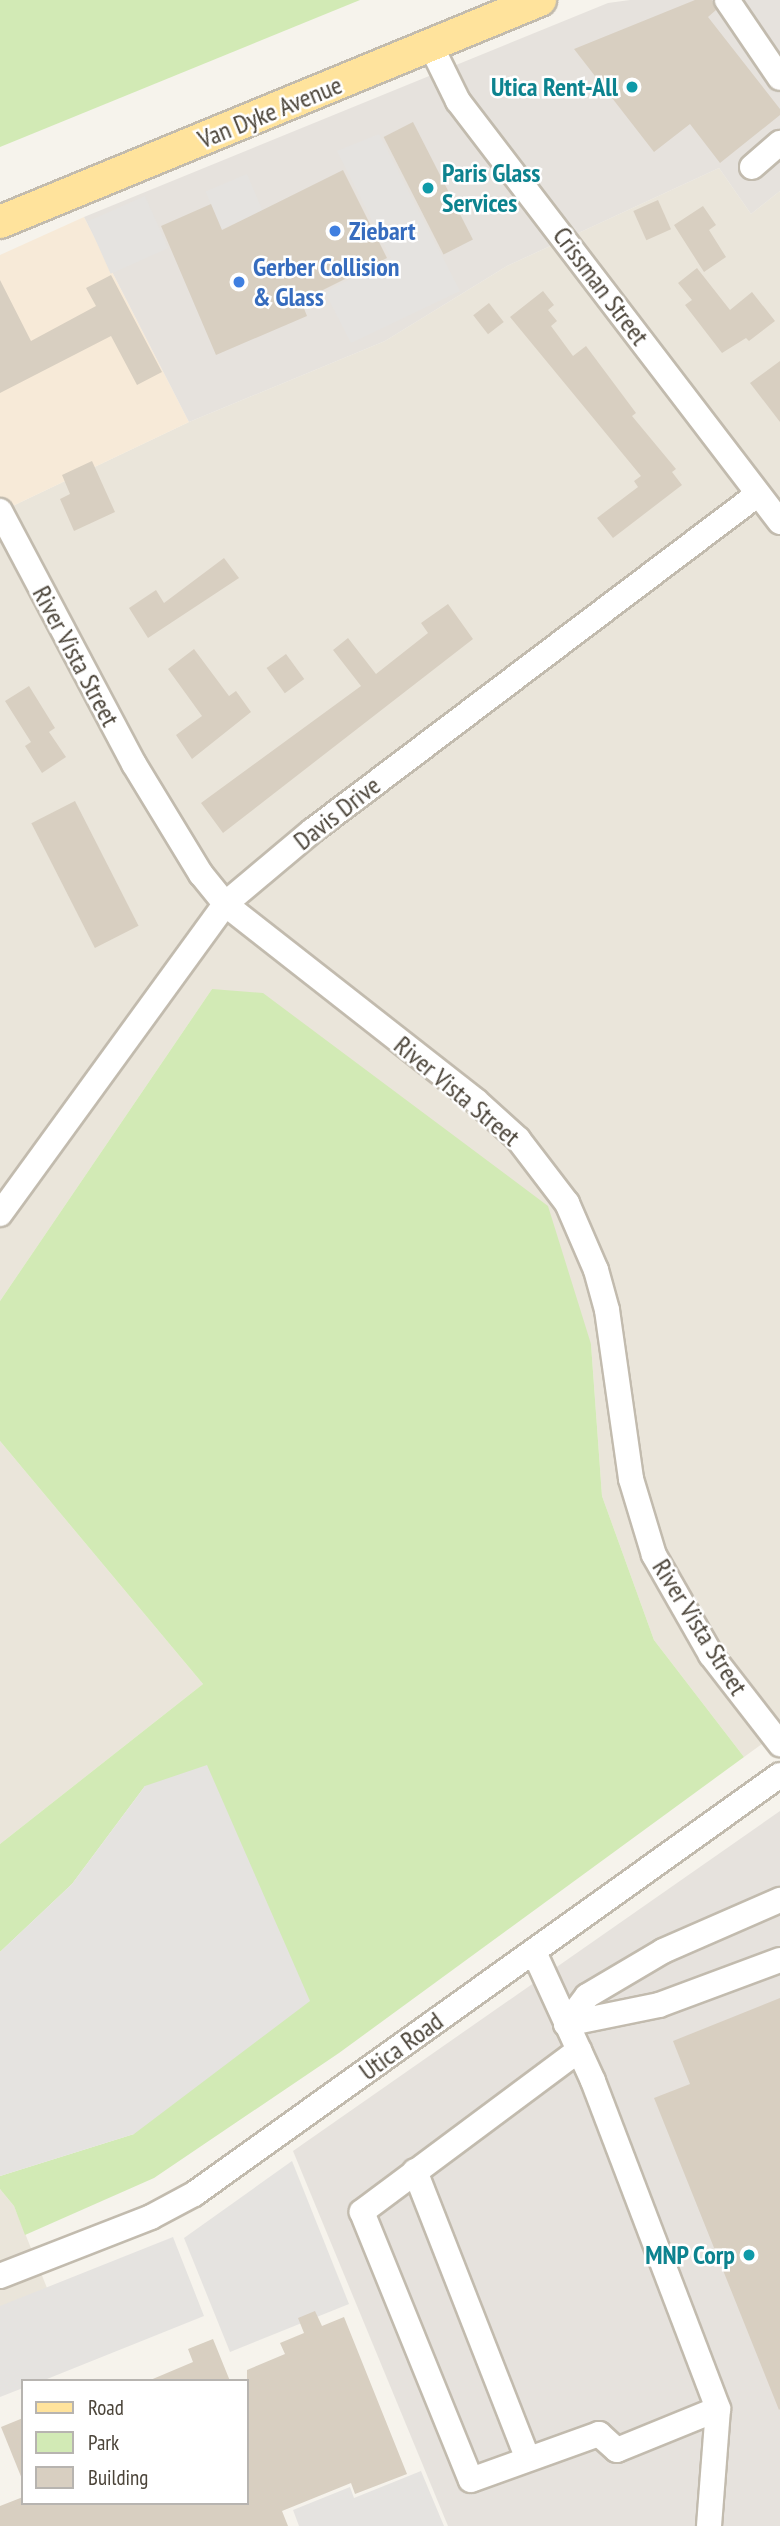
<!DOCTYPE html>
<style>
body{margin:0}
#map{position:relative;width:780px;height:2526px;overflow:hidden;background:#f6f3ec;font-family:"PT Sans Narrow",sans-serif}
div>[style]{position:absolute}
.residential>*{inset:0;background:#eae5da}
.commercial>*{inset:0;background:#f7ead8}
.industrial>*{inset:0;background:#e6e2dd}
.green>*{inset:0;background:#d2eab5}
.parking>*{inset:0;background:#e5e3e0;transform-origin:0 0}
.building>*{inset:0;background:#d8cfc1;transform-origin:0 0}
.roads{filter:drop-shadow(2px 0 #c2bbae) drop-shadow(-2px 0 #c2bbae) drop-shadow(0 2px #c2bbae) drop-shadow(0 -2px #c2bbae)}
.minor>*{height:24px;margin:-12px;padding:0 12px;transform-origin:12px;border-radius:12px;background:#fff}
.major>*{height:32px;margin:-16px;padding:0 16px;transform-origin:16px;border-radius:16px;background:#ffe39c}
.dots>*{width:19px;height:19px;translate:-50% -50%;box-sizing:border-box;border:4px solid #fff;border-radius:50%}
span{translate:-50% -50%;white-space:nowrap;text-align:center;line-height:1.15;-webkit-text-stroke:5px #fff;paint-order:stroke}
.culture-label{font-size:26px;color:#0d838f;font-weight:700}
.right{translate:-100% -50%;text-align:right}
.left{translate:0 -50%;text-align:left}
.street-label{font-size:26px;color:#4b4439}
.shop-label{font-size:26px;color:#366cbe;font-weight:700}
.legend{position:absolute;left:21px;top:2379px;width:228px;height:126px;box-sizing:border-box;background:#fff;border:2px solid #b7b4b0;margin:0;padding:9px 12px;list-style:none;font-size:21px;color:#4b4439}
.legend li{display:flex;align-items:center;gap:14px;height:35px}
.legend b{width:35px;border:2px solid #b7b4b0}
</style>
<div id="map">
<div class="residential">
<div style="clip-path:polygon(719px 168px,751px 214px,780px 191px,780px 1731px,744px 1757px,654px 1640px,602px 1496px,591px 1344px,212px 989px,0 1301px,0 512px,189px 422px,385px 341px,507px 266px)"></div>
<div style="clip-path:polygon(0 1441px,203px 1684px,0 1844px)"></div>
<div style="clip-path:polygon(0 2189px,14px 2206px,47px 2288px,0 2307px)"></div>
</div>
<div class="commercial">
<div style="clip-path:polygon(84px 217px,189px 422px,0 512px,0 255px)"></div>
</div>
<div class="industrial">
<div style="clip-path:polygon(630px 0,780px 0,780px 191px,751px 214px,719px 168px,507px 266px,385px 341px,189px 422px,84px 217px,608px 3px)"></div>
<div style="clip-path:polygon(780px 1811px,780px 2526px,448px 2526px,293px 2151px)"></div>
</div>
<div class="green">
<div style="clip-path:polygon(0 0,360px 0,0 147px)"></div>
<div style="clip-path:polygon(212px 989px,263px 993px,548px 1206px,591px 1344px,602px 1496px,654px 1640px,744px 1757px,339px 2053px,154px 2178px,25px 2235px,14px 2206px,0 2189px,0 2176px,134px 2134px,145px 1786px,72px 1884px,0 1952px,0 1844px,203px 1684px,0 1441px,0 1301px)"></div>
</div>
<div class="parking">
<div style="clip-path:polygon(379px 134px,460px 291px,351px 343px,325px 292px,391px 258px,337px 151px)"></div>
<div style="left:247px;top:174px;width:41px;height:45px;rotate:67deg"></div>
<div style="left:145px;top:196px;width:57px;height:63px;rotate:66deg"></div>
<div style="clip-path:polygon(207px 1765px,310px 2001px,134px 2134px,0 2176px,0 1952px,72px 1884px,145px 1786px)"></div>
<div style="clip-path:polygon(292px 2161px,349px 2304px,230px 2352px,184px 2238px)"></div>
<div style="clip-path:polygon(173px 2237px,204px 2316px,42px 2381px,23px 2381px,23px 2388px,0 2397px,0 2306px)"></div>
<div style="clip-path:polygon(421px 2471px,444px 2526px,299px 2526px,293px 2510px,350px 2487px,354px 2498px)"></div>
</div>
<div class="building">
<div style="clip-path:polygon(695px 0,712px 0,716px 10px,708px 17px,780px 109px,780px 115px,720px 163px,690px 124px,654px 152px,574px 49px)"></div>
<div style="left:413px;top:122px;width:132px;height:33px;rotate:63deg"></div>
<div style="clip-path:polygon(343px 170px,387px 258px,301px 301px,307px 316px,216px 355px,161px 226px,211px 204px,222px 230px)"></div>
<div style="left:658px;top:200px;width:32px;height:27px;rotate:66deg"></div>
<div style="clip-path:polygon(703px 206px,716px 225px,709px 230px,726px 257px,704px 272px,674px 225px)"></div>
<div style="clip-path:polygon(697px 268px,730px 310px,752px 292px,775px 321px,749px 341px,746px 338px,722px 353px,685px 305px,692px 300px,678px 283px)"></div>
<div style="clip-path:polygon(111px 275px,162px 372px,137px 385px,111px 336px,0 393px,0 280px,31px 341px,96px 306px,86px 288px)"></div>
<div style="clip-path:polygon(543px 291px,554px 305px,548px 310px,557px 321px,551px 326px,573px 356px,586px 346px,636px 413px,632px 416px,676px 469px,672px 472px,682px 485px,613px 538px,597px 518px,638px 487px,634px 481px,641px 476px,510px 317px)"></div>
<div style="left:489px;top:303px;width:24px;height:20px;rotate:52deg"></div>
<div style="clip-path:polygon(780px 361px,780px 422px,750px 383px)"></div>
<div style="clip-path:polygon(92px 461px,115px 512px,74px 531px,60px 499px,70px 494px,62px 475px)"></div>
<div style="clip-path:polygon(224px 558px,239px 578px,148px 638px,129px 608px,156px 590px,164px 603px)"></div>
<div style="clip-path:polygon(448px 604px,473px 639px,223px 833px,201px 803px,361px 686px,333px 650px,348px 638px,376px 674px,428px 633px,421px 623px)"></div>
<div style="clip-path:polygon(194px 649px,229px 696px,236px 691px,251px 712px,192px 759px,176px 735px,202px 716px,168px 669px)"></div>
<div style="left:286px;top:654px;width:31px;height:24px;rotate:54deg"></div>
<div style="clip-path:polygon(29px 686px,55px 728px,49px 732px,66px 757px,42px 773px,25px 746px,31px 742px,5px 701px)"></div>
<div style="left:75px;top:801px;width:140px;height:49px;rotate:63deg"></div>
<div style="clip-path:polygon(780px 1998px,780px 2409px,779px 2410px,654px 2098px,690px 2084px,673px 2041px)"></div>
<div style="clip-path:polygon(315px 2311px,322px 2326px,344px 2317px,407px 2474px,355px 2494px,351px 2483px,282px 2511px,288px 2526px,0 2526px,0 2506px,23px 2497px,23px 2503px,247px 2503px,247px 2370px,285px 2354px,280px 2343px,304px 2333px,298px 2318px)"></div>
<div style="clip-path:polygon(213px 2339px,230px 2381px,148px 2381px,193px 2362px,188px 2349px)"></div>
<div style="clip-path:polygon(23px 2418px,23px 2479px,22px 2479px,1px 2427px)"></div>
</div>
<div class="roads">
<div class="minor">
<div style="left:727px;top:0;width:94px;rotate:55.8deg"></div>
<div style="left:431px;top:46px;width:61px;rotate:63.9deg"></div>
<div style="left:458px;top:101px;width:530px;rotate:52.59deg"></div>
<div style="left:752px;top:167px;width:37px;rotate:-41deg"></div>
<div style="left:0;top:511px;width:286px;rotate:62.1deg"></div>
<div style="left:134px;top:764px;width:129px;rotate:58.7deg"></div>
<div style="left:201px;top:874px;width:38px;rotate:51deg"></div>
<div style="left:225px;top:904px;width:319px;rotate:38.1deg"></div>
<div style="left:476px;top:1101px;width:57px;rotate:42.1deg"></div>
<div style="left:518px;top:1139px;width:81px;rotate:52.6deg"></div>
<div style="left:567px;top:1203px;width:73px;rotate:66.6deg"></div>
<div style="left:596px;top:1270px;width:41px;rotate:74.6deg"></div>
<div style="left:607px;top:1310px;width:171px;rotate:81.9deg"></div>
<div style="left:631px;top:1479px;width:79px;rotate:73.2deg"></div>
<div style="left:654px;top:1555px;width:115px;rotate:60.3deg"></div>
<div style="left:711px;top:1655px;width:113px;rotate:52.2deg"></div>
<div style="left:0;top:1214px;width:383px;rotate:-54deg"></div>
<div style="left:225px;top:904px;width:114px;rotate:-40deg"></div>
<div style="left:312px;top:831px;width:559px;rotate:-37.07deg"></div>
<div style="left:534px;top:1952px;width:142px;rotate:65.4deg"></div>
<div style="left:593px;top:2081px;width:351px;rotate:69.1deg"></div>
<div style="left:718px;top:2409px;width:117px;rotate:94.4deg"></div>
<div style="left:566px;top:2024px;width:35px;rotate:-53deg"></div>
<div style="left:587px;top:1996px;width:88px;rotate:-30.6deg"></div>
<div style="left:663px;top:1951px;width:128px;rotate:-23.6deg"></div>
<div style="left:566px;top:2024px;width:95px;rotate:-11.5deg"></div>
<div style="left:659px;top:2005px;width:129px;rotate:-20.4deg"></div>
<div style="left:579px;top:2050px;width:271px;rotate:143.3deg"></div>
<div style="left:362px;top:2212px;width:289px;rotate:67.9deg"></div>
<div style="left:471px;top:2480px;width:136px;rotate:-19.8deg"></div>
<div style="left:599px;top:2434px;width:24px;rotate:42deg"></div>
<div style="left:617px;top:2450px;width:109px;rotate:-22.1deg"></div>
<div style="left:415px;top:2171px;width:309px;rotate:68.6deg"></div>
<div style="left:0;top:2276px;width:162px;rotate:-21.3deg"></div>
<div style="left:151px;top:2217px;width:49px;rotate:-28.1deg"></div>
<div style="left:194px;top:2194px;width:720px;rotate:-35.57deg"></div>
</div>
<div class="major">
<div style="left:0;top:222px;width:584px;rotate:-22.35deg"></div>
</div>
</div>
<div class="dots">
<div style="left:632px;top:87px;background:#0f9aa8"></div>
<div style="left:428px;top:188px;background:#0f9aa8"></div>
<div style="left:335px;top:231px;background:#3f7fe0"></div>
<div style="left:239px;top:282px;background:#3f7fe0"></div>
<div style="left:749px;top:2255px;background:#0f9aa8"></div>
</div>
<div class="culture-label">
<span class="right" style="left:618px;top:87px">Utica Rent-All</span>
<span class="left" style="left:442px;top:188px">Paris Glass<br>Services</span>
<span class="right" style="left:735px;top:2255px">MNP Corp</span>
</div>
<div class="street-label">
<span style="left:270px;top:112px;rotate:-22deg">Van Dyke Avenue</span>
<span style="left:601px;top:286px;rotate:53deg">Crissman Street</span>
<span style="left:76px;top:656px;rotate:62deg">River Vista Street</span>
<span style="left:337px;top:813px;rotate:-38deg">Davis Drive</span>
<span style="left:457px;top:1091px;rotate:40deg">River Vista Street</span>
<span style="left:700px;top:1627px;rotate:58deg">River Vista Street</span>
<span style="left:401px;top:2046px;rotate:-36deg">Utica Road</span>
</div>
<div class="shop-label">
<span class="left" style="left:349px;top:231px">Ziebart</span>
<span class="left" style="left:253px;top:282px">Gerber Collision<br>&amp; Glass</span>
</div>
<ul class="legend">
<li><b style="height:9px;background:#ffe39c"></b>Road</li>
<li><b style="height:19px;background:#d2eab5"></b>Park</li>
<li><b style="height:19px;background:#d8cfc1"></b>Building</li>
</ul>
</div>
